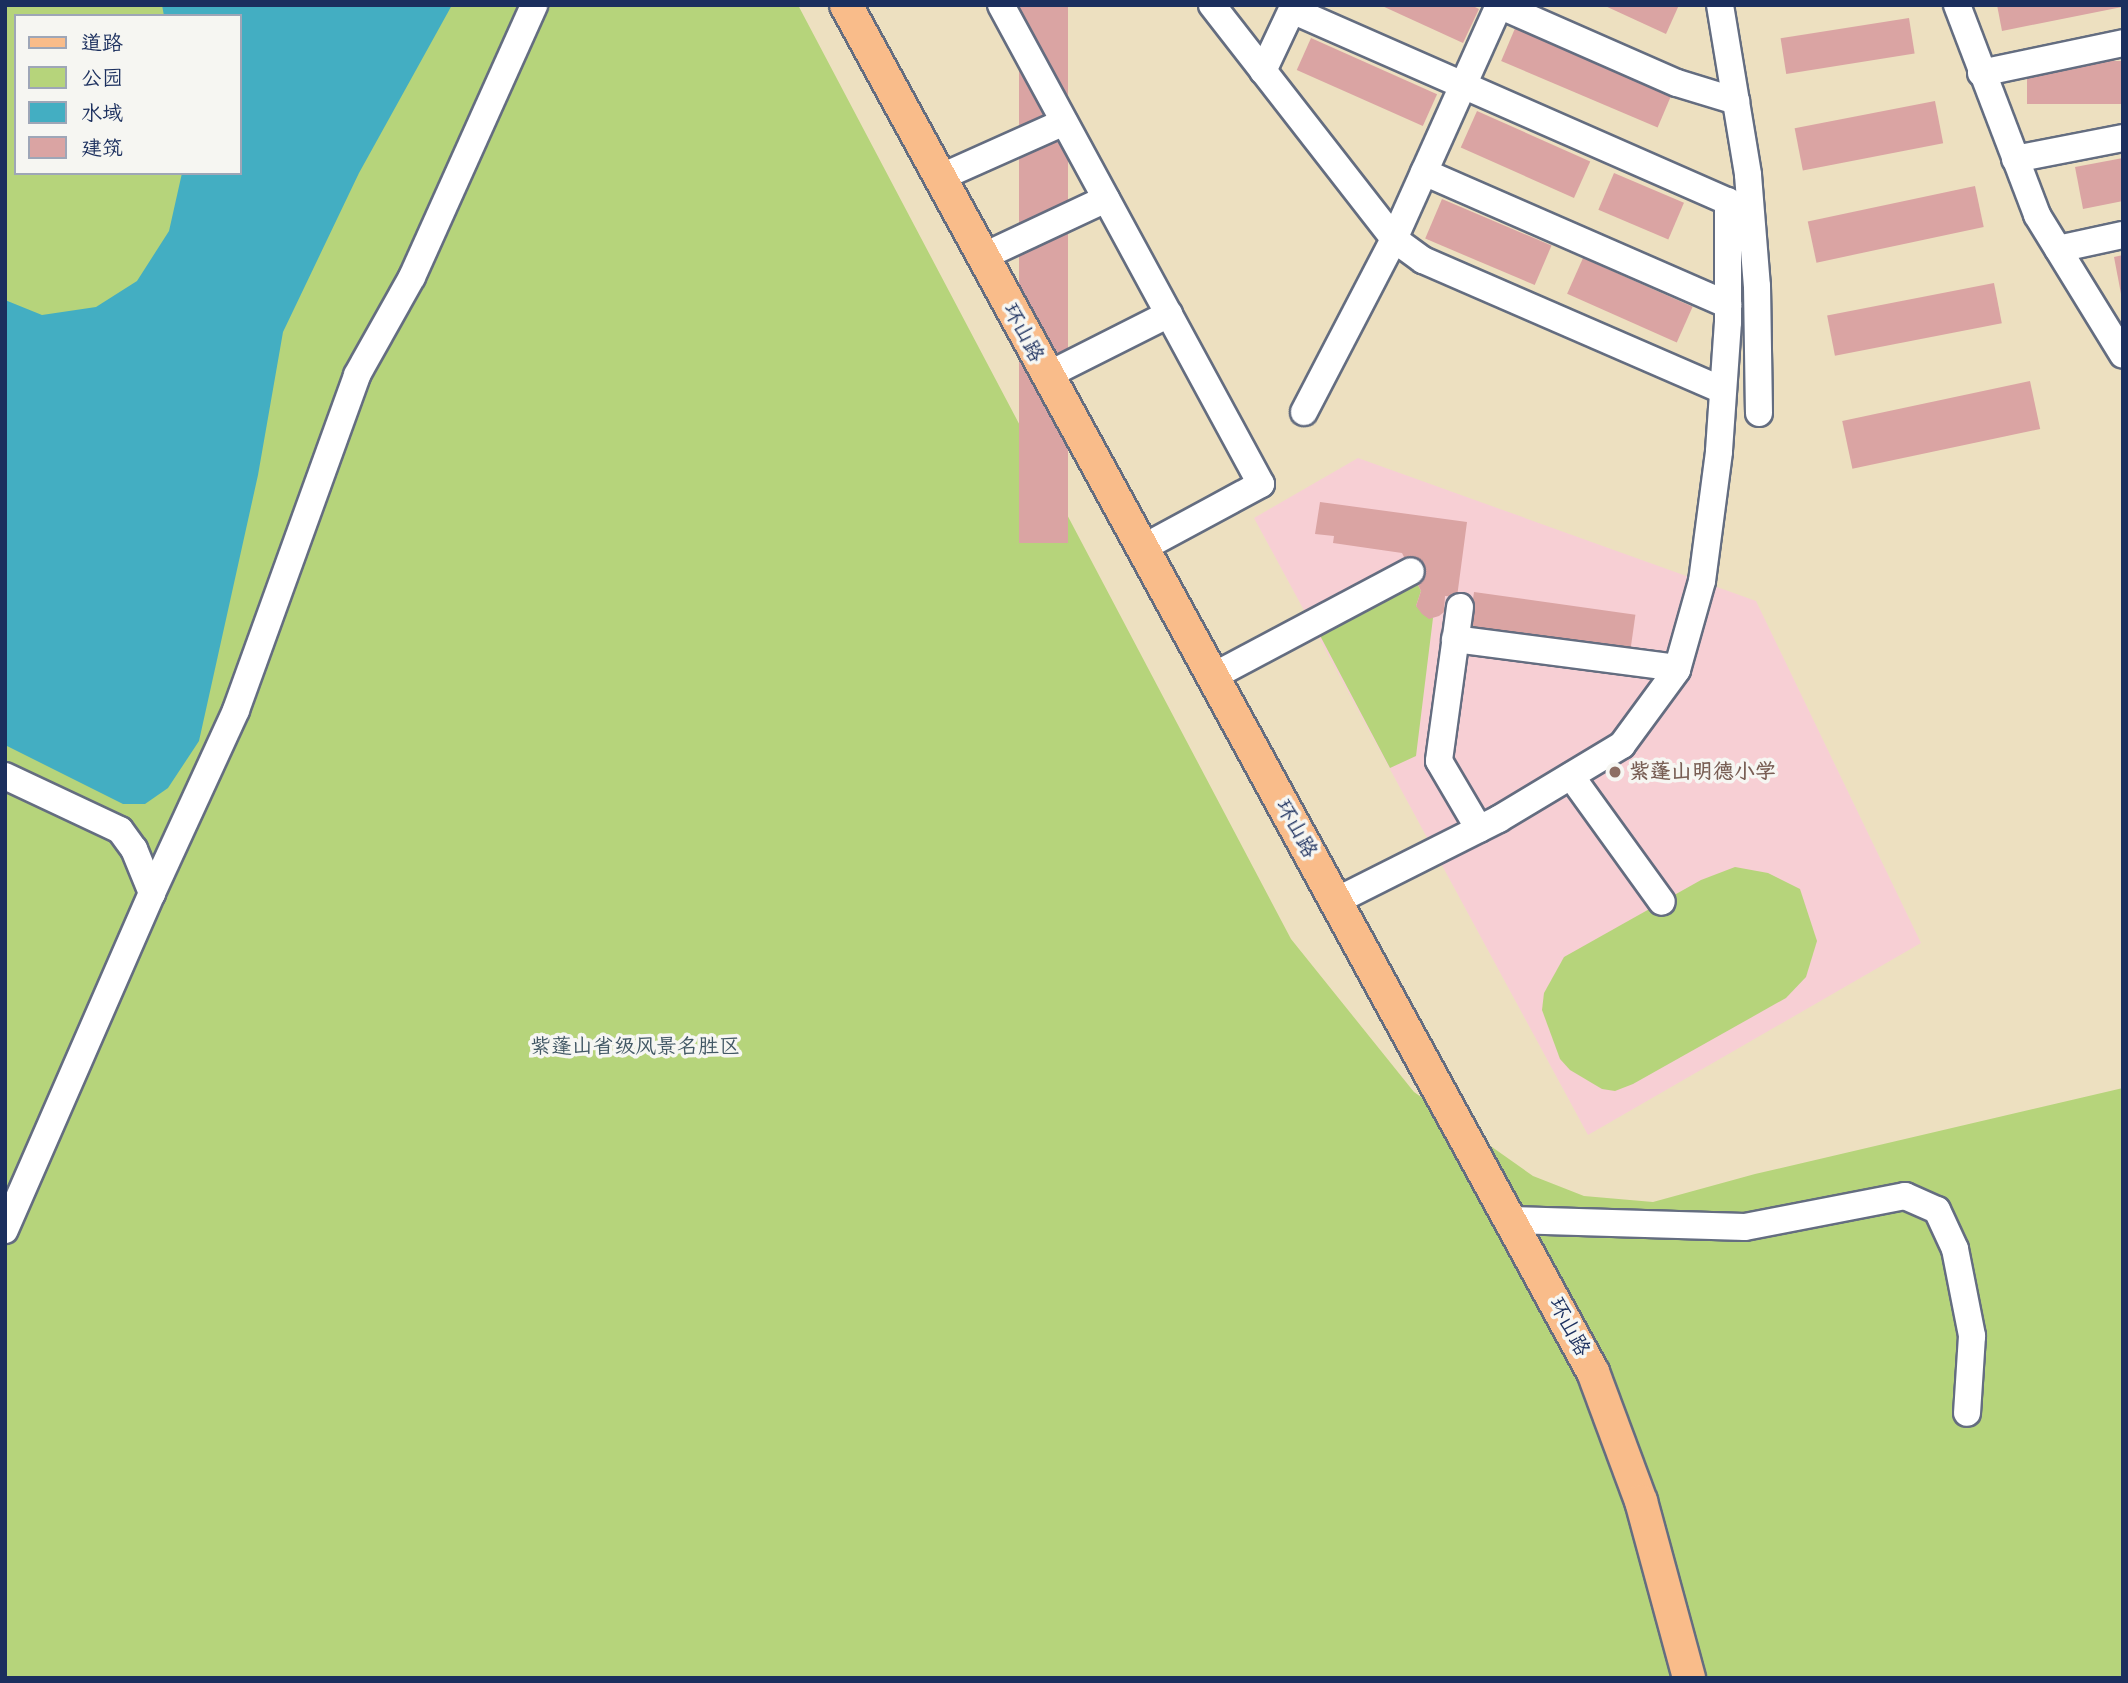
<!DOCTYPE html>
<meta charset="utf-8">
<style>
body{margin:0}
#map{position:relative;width:2128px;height:1683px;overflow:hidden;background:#ede0c0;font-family:"Architects Daughter","LXGW WenKai TC",sans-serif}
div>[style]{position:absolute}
.built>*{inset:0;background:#f7cfd4}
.green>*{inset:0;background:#b6d47b}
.water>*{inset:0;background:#43aec2}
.building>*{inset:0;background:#daa4a3;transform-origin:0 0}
.roads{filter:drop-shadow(2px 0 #646d80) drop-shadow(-2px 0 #646d80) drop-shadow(0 2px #646d80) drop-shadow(0 -2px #646d80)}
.minor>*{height:26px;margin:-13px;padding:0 13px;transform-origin:13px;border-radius:13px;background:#fff}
.major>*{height:32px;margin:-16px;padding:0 16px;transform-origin:16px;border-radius:16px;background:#f9bc8a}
.dots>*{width:19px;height:19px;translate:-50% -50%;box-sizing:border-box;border:4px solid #f6f6f2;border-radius:50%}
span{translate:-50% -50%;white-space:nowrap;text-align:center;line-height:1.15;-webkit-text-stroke:7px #f6f6f2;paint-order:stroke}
.street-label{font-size:21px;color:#1b2f5e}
.education-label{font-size:21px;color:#785e54;font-weight:700}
.left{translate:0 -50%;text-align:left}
.park-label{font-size:21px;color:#425865}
.frame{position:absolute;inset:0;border:7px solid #1b2f5e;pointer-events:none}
.legend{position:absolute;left:14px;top:14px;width:228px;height:161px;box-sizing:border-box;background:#f6f6f2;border:2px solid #9ea6b7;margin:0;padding:9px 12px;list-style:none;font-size:21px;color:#1b2f5e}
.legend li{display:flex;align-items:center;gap:14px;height:35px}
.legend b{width:35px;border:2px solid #9ea6b7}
</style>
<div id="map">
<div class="built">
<div style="clip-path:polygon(1358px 458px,1756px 601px,1921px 943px,1588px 1135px,1254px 518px)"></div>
</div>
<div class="green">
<div style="clip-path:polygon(evenodd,5px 5px,798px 5px,1291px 939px,1414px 1092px,1533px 1176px,1584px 1196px,1653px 1202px,1755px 1174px,2123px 1088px,2123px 1678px,5px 1678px,5px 5px,16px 16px,240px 16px,240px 173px,16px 173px,16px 16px)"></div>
<div style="clip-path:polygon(1416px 581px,1421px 591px,1416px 606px,1433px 618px,1416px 756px,1390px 768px,1316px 628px)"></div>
<div style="clip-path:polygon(1735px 867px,1768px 873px,1800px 889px,1817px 941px,1806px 977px,1786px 998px,1633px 1084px,1615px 1091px,1602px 1089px,1570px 1070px,1560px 1059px,1542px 1010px,1544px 993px,1564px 957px,1701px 880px)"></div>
</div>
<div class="water">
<div style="clip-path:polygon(162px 5px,452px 5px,359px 173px,283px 332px,258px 475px,199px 741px,168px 788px,145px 804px,123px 804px,5px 745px,5px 300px,42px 315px,96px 307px,137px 281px,169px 231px,182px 173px,240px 173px,240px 16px,164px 16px)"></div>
</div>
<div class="building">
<div style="left:1019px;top:5px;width:49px;height:538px"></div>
<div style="clip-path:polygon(1380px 5px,1471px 5px,1479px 9px,1463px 43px)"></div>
<div style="clip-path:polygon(1603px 5px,1679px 5px,1666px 34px)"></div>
<div style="clip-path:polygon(1997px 5px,2122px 5px,2122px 7px,2002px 31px)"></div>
<div style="left:1909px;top:18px;width:36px;height:130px;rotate:81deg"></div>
<div style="left:1516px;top:26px;width:170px;height:38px;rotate:23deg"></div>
<div style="left:1311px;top:38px;width:138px;height:35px;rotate:24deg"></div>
<div style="left:2123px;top:61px;width:43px;height:96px;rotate:90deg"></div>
<div style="left:1935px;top:101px;width:43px;height:143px;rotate:79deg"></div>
<div style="left:1477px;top:111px;width:124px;height:40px;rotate:24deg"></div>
<div style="clip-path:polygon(2123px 158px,2123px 201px,2083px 209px,2075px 167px)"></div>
<div style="left:1614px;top:173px;width:76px;height:40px;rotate:23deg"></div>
<div style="left:1975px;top:186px;width:42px;height:171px;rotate:78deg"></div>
<div style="left:1442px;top:199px;width:119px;height:43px;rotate:23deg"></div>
<div style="clip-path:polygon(2123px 255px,2123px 294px,2121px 294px,2114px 257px)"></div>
<div style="left:1583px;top:258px;width:120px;height:39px;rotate:24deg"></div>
<div style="left:1994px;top:283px;width:41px;height:170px;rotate:79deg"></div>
<div style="left:2030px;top:381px;width:49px;height:192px;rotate:78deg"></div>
<div style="clip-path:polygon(1320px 502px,1467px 522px,1457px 597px,1445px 596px,1444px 612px,1439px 616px,1429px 619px,1422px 614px,1416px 606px,1421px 591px,1402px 553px,1333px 543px,1334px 536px,1315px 534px)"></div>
<div style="left:1474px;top:592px;width:163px;height:36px;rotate:8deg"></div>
</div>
<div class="roads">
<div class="minor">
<div style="left:1001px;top:5px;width:545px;rotate:61.51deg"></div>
<div style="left:1261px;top:484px;width:136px;rotate:151.6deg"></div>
<div style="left:1212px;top:5px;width:296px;rotate:52.1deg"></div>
<div style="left:1394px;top:239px;width:36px;rotate:36deg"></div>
<div style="left:1423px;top:260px;width:326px;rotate:23.5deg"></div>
<div style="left:1499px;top:5px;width:194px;rotate:23.7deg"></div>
<div style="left:1677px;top:83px;width:62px;rotate:17deg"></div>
<div style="left:1720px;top:5px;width:172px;rotate:80.6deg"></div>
<div style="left:1748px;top:175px;width:111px;rotate:85.4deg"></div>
<div style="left:1757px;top:286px;width:127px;rotate:89.1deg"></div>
<div style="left:1957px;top:5px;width:225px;rotate:69.1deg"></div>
<div style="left:2037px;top:215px;width:164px;rotate:58.4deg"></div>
<div style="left:1292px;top:10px;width:476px;rotate:23.7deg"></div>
<div style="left:1728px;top:201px;width:121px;rotate:90deg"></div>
<div style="left:1728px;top:322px;width:130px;rotate:94deg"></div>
<div style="left:1719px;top:452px;width:130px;rotate:97.5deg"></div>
<div style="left:1702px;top:581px;width:92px;rotate:105.7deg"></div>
<div style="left:1677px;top:670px;width:93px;rotate:126.3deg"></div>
<div style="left:1622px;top:745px;width:144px;rotate:149deg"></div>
<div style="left:1499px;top:819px;width:182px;rotate:153.3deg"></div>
<div style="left:1263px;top:71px;width:73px;rotate:-64.8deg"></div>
<div style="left:1981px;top:73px;width:145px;rotate:-11.9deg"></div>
<div style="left:2015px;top:159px;width:110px;rotate:-11deg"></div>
<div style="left:1424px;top:172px;width:332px;rotate:23.6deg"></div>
<div style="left:939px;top:178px;width:137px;rotate:-24.1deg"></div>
<div style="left:2058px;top:249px;width:66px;rotate:-12.2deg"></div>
<div style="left:982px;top:257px;width:137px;rotate:-25.1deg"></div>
<div style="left:1046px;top:376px;width:138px;rotate:-26.8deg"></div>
<div style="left:1304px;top:412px;width:195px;rotate:-62.5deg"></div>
<div style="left:1394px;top:239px;width:256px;rotate:-65.8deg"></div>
<div style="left:1460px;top:607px;width:155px;rotate:97.8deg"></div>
<div style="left:1439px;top:761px;width:79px;rotate:59.5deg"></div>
<div style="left:1455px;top:639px;width:224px;rotate:7.4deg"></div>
<div style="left:1212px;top:677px;width:225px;rotate:-28deg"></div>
<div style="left:5px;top:776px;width:127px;rotate:25.2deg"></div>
<div style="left:120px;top:830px;width:24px;rotate:54deg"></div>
<div style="left:134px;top:849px;width:48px;rotate:67.8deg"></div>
<div style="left:152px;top:893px;width:368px;rotate:113.6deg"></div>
<div style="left:1571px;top:776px;width:155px;rotate:54.2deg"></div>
<div style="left:152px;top:893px;width:201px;rotate:-65.3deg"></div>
<div style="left:236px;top:710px;width:356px;rotate:-70.1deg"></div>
<div style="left:357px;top:375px;width:112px;rotate:-60.7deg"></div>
<div style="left:412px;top:277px;width:298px;rotate:-65.8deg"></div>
<div style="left:1512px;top:1220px;width:233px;rotate:1.7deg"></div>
<div style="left:1745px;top:1227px;width:163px;rotate:-11deg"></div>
<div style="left:1905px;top:1196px;width:35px;rotate:24deg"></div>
<div style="left:1937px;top:1210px;width:43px;rotate:65.2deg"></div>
<div style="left:1955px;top:1249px;width:89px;rotate:78.9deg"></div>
<div style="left:1972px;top:1336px;width:77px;rotate:93.7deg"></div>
</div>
<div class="major">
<div style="left:846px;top:5px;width:1558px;rotate:61.35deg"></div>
<div style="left:1593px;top:1372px;width:138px;rotate:69.6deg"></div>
<div style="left:1641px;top:1501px;width:183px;rotate:74.8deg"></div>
</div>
</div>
<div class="dots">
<div style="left:1615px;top:772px;background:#8d6e63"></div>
</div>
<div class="street-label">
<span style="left:1023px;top:333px;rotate:62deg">环山路</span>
<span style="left:1296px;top:829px;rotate:61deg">环山路</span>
<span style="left:1569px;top:1327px;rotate:62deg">环山路</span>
</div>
<div class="education-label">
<span class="left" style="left:1629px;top:772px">紫蓬山明德小学</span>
</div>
<div class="park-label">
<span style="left:635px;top:1047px">紫蓬山省级风景名胜区</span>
</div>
<div class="frame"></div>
<ul class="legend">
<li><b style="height:9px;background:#f9bc8a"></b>道路</li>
<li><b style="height:19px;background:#b6d47b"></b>公园</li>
<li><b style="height:19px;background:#43aec2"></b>水域</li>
<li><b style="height:19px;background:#daa4a3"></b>建筑</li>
</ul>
</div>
